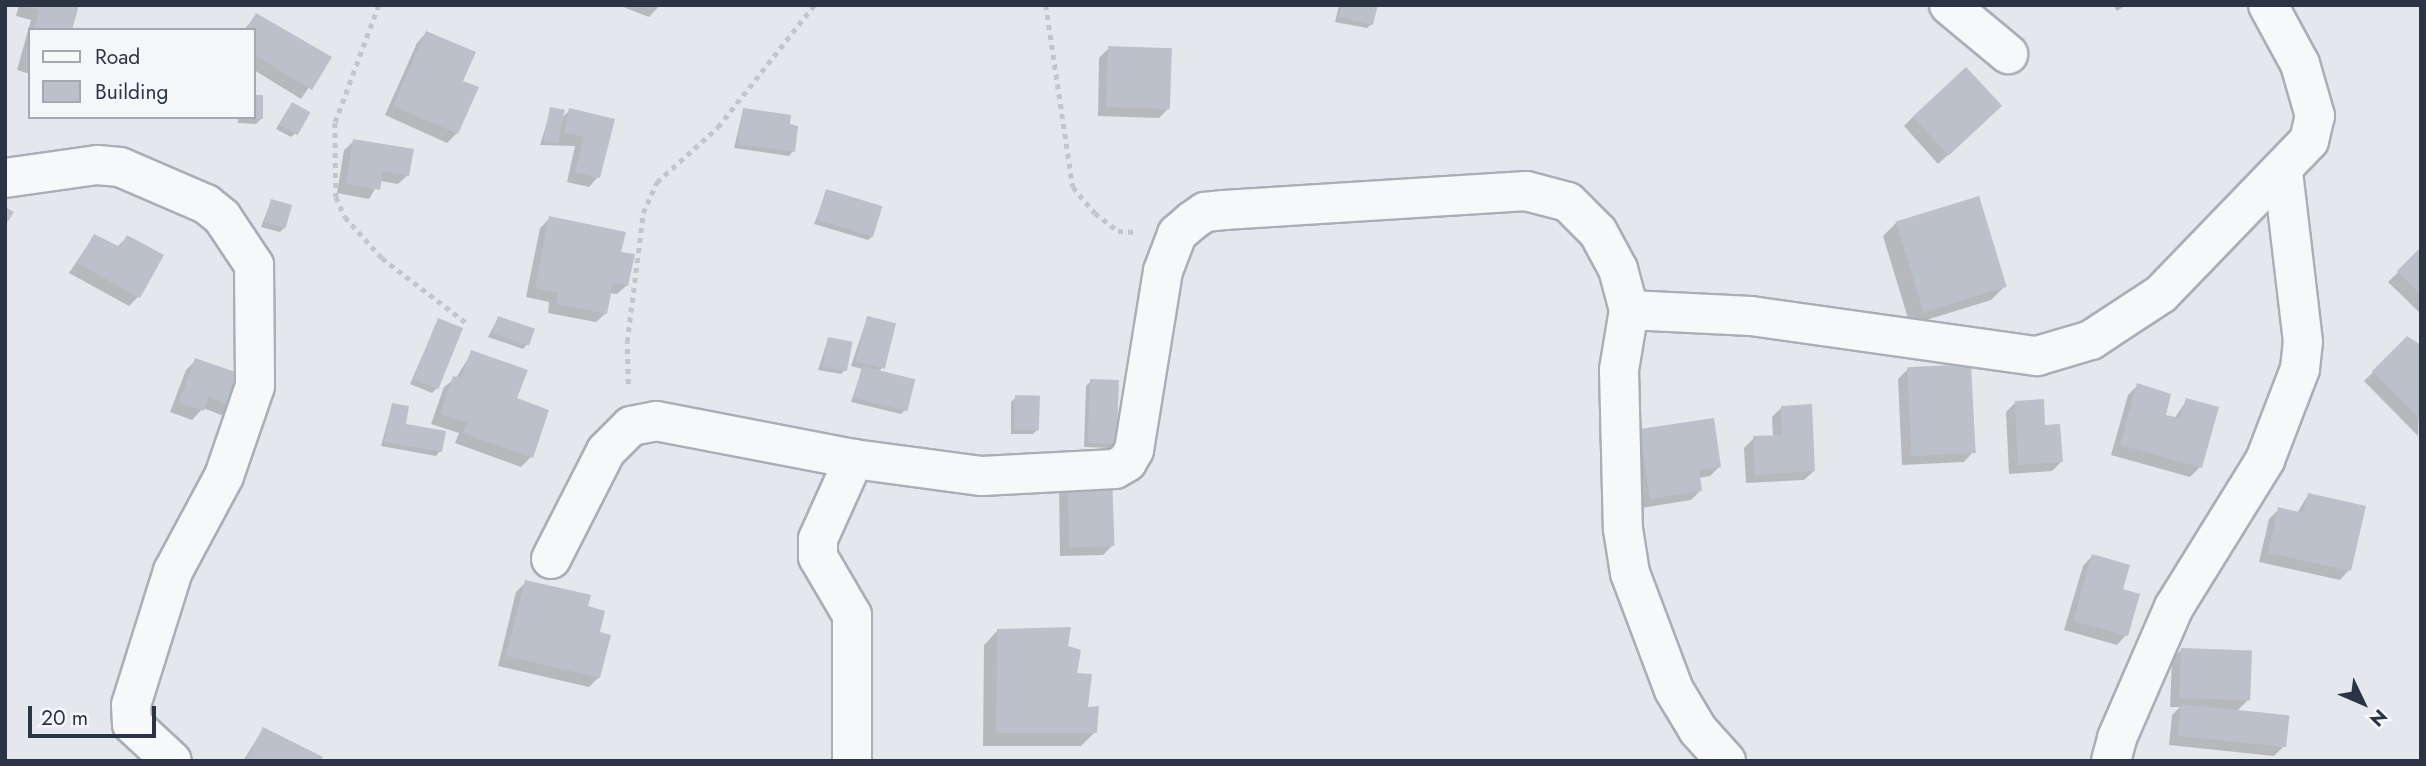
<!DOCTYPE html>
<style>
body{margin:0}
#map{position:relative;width:2426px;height:766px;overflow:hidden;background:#e4e7ec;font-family:Jost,sans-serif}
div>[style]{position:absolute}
.shadow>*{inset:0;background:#0003}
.building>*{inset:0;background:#bbc0ca;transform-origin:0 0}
.path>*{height:4.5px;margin-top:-2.25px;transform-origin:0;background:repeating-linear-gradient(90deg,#c2c5cb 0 5px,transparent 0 10px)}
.roads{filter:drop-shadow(2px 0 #a9aeb7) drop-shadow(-2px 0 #a9aeb7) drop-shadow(0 2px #a9aeb7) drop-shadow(0 -2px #a9aeb7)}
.street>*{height:38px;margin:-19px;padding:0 19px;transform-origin:19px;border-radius:19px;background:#f7f8fa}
span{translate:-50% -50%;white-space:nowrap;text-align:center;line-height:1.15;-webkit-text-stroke:5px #f4f6f9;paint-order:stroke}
.frame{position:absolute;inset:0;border:7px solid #2b3445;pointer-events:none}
.legend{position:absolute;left:28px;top:28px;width:228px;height:91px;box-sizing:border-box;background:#f4f6f9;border:2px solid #a4a8b1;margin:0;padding:9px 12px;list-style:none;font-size:21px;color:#2b3445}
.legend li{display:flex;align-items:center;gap:14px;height:35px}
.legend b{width:35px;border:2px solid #a4a8b1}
.north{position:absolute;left:2328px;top:668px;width:70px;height:70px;-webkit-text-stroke:5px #f4f6f9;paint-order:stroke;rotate:134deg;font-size:19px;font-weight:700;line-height:28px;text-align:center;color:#2b3445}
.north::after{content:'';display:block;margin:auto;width:24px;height:32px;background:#2b3445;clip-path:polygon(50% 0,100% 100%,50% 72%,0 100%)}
.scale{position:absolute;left:28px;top:706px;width:128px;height:32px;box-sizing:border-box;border:4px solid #2b3445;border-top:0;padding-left:9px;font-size:21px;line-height:24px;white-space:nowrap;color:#2b3445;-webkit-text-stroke:5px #f4f6f9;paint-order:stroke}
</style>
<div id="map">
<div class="shadow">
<div style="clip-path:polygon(19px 5px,77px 5px,71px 30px,30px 30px,30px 74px,17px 70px,31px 20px,16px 16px)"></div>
<div style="clip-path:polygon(618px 5px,660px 5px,649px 17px)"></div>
<div style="clip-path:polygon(1339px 5px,1376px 5px,1372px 24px,1367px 28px,1335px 22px)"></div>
<div style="clip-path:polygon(2113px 5px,2126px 5px,2117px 11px)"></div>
<div style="clip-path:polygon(256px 15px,329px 58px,301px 99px,254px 70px,254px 30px,244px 30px)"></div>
<div style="clip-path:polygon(426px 33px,461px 82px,457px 133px,447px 143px,385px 115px,417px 43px)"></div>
<div style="clip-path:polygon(1109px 48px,1169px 108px,1159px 118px,1098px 116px,1099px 58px)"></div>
<div style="clip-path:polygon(254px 96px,262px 96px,261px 119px,256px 124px,238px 123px,238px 117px,254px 117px)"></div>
<div style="clip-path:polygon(288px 109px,296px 133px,291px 137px,276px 129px)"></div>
<div style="clip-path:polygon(551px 109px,562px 118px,570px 110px,612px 121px,598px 177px,589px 187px,567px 182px,575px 146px,540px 145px)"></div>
<div style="clip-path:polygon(743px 110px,788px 126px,793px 151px,789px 156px,734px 148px)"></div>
<div style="clip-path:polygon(1990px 116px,1938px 164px,1904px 126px,1913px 117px)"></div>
<div style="clip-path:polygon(354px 141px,408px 175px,398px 184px,380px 181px,369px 199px,337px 193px,344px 150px)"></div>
<div style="clip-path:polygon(827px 191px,873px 236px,868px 240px,814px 224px)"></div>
<div style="clip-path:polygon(271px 201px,284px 228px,280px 232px,261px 227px)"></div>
<div style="clip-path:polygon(550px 218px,619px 253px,627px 285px,617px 294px,610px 293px,606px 313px,596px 322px,548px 313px,549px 302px,526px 297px,540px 228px)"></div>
<div style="clip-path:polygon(1897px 222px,2004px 287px,1991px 300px,1910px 325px,1883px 236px)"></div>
<div style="clip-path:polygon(94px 236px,117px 247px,127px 237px,139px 296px,129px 306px,69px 273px)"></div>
<div style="clip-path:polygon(2421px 250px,2421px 314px,2388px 282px)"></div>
<div style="clip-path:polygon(498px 318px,527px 344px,523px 349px,488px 337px)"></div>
<div style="clip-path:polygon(867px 318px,882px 368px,878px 372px,906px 409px,901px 414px,851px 402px,862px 369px,851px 366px)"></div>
<div style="clip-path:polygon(438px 320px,437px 388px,432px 393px,410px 384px)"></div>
<div style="clip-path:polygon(828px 339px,845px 370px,841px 374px,818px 370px)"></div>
<div style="clip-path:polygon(2407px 339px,2421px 348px,2418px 436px,2364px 381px)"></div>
<div style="clip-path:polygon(472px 352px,514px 399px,531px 457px,521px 467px,455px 443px,459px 433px,431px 424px,444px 387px,456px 378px)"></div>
<div style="clip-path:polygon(196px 360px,233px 406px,224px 416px,203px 408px,192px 420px,170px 412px,186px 370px)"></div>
<div style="clip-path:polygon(1908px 369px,1973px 452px,1964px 462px,1902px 465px,1898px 379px)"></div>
<div style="clip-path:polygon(1091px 381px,1115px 443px,1110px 448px,1084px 447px,1086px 386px)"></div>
<div style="clip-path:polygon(2138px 385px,2164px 416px,2174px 419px,2187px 400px,2200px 467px,2190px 477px,2111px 455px,2128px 395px)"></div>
<div style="clip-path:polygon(1016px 397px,1038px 429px,1033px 434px,1011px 434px,1011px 402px)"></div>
<div style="clip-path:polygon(2015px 403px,2043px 427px,2061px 462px,2052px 471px,2009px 474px,2006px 412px)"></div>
<div style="clip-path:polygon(392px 405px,404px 425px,440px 451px,436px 456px,381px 446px)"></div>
<div style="clip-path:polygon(1782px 407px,1814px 471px,1804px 480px,1746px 483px,1744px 448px,1754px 438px,1773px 437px,1772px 417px)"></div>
<div style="clip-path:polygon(1641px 431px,1719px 467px,1710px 476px,1698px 478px,1700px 491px,1691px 500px,1641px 508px,1631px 440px)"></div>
<div style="clip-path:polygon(1068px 479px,1113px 545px,1103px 555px,1060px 556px,1059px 488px)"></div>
<div style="clip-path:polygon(2308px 495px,2349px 570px,2340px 580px,2259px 562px,2269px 519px,2279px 509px,2297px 513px)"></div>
<div style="clip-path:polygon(2092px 556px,2121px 590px,2126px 635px,2117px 645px,2064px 630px,2083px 566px)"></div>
<div style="clip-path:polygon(526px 582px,586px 607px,598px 634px,599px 677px,589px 687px,498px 666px,516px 592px)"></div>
<div style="clip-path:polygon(997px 631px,1066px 648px,1095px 732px,1081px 746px,983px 746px,984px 645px)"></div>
<div style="clip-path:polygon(2181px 650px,2248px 700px,2236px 712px,2283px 747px,2274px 756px,2169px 745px,2172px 715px,2180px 707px,2170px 707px,2172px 659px)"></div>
<div style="clip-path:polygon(263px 729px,318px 761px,243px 761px)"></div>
</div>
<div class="building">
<div style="clip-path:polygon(23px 5px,79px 5px,72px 30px,34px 30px,39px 10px)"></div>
<div style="clip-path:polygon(1342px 5px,1378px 5px,1373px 25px,1339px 17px)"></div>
<div style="clip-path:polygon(256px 13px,332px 57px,312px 90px,254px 55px,254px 30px,246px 30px)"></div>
<div style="clip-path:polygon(426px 31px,476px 52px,463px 81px,479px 87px,458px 134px,393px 106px)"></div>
<div style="left:1108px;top:46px;width:64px;height:61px;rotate:2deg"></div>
<div style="left:1966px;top:67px;width:53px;height:73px;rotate:47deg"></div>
<div style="left:254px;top:95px;width:9px;height:24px"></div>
<div style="left:292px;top:102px;width:21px;height:26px;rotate:29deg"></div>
<div style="left:550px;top:107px;width:15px;height:34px;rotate:11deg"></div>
<div style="clip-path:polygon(569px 108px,615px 119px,600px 178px,575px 172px,584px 137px,564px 133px)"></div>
<div style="clip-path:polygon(743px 108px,791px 115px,790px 124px,798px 126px,795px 152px,738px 144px)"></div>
<div style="clip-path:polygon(353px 139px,414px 149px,409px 176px,383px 171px,380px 190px,346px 184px)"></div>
<div style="left:826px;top:189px;width:59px;height:32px;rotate:17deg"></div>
<div style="left:1979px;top:196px;width:95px;height:87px;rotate:73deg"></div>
<div style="left:271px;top:199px;width:22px;height:24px;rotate:16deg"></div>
<div style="clip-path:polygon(5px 207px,14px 212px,5px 226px)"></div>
<div style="clip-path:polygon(549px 216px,626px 232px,621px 252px,635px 254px,628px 286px,613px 283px,607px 314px,556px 304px,558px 293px,535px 288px)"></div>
<div style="clip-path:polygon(94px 234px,120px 247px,127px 235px,164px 255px,140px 298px,77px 263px)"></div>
<div style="clip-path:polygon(2421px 247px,2421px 295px,2397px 271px)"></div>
<div style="left:498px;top:316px;width:39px;height:18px;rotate:19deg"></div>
<div style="left:867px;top:316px;width:30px;height:47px;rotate:14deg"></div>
<div style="left:438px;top:318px;width:27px;height:66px;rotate:22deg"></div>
<div style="clip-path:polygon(2407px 336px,2421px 345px,2421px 420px,2372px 371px)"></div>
<div style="left:828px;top:337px;width:25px;height:30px;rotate:11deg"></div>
<div style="clip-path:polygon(471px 350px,528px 370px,517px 398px,549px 410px,533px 458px,463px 433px,467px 423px,440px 414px,453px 376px,461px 378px)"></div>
<div style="clip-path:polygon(195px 358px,247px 376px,235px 407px,208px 397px,204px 411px,179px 402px)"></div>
<div style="left:1971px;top:364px;width:89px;height:64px;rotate:87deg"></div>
<div style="left:862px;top:366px;width:55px;height:33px;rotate:14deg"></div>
<div style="left:1090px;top:379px;width:29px;height:64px;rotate:2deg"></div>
<div style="clip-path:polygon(2137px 383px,2171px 394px,2166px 415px,2180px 418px,2186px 398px,2219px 407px,2202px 468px,2120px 445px)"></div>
<div style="left:1015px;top:395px;width:25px;height:35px;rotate:2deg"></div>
<div style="clip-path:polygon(2044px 399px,2045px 425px,2060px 424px,2063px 462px,2018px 465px,2015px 401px)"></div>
<div style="clip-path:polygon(392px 403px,409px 406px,406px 424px,446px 431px,442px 452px,384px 442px)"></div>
<div style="clip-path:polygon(1812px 404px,1815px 471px,1755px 475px,1753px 436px,1782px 435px,1781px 406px)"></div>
<div style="clip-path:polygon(1714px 418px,1721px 467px,1699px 470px,1702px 491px,1650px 499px,1640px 429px)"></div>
<div style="left:1112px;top:475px;width:71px;height:45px;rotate:88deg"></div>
<div style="clip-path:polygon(2308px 493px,2366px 506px,2351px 571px,2268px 553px,2278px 507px,2303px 513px)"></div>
<div style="clip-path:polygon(2092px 554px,2130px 565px,2123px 589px,2140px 594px,2128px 636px,2073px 621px)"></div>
<div style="clip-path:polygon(525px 580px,591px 595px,588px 606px,605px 611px,600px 632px,611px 635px,600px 678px,506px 656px)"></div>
<div style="clip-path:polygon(1071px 627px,1068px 646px,1081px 650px,1077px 673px,1092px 674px,1088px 707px,1099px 706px,1097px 733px,996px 733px,997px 629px)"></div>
<div style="left:2181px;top:648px;width:71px;height:50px;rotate:2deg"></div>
<div style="left:2181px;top:704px;width:109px;height:32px;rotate:6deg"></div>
<div style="clip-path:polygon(263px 727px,323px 757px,320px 761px,246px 761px)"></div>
</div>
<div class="path">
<div style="left:379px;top:5px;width:126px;rotate:110.4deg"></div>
<div style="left:335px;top:123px;width:74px;rotate:89.2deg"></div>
<div style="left:336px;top:197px;width:22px;rotate:66deg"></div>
<div style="left:345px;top:217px;width:55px;rotate:47.9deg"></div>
<div style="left:382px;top:258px;width:108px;rotate:37.5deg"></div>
<div style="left:1046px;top:5px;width:184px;rotate:81.6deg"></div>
<div style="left:1073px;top:187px;width:34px;rotate:50deg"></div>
<div style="left:1095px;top:213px;width:29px;rotate:38deg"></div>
<div style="left:1118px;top:231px;width:18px;rotate:3deg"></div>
<div style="left:628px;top:384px;width:42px;rotate:-91.4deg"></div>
<div style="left:627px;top:342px;width:130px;rotate:-82.9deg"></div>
<div style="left:643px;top:213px;width:34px;rotate:-66deg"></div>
<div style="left:657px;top:182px;width:82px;rotate:-42deg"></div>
<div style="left:718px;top:127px;width:155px;rotate:-51.8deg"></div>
</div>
<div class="roads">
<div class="street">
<div style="left:1949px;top:5px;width:77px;rotate:39.7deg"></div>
<div style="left:5px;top:178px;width:93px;rotate:-8deg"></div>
<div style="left:97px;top:165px;width:23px;rotate:5deg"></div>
<div style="left:120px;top:167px;width:94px;rotate:23.3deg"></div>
<div style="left:206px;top:204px;width:21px;rotate:39deg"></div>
<div style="left:222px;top:217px;width:58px;rotate:56.3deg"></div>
<div style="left:254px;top:265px;width:121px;rotate:89.5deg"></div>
<div style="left:255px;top:386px;width:95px;rotate:109deg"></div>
<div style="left:224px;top:476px;width:108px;rotate:118.2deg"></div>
<div style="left:173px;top:571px;width:140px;rotate:107.4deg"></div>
<div style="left:131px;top:705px;width:19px;rotate:87deg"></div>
<div style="left:132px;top:724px;width:54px;rotate:42.8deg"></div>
<div style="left:1629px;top:310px;width:122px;rotate:2.8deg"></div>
<div style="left:1751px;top:316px;width:289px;rotate:8deg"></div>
<div style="left:2037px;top:356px;width:56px;rotate:-16.5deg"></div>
<div style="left:2091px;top:340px;width:84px;rotate:-33.3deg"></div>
<div style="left:2161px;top:294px;width:213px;rotate:-46deg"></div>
<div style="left:2309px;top:141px;width:26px;rotate:-77deg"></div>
<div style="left:2315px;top:116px;width:54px;rotate:-106.1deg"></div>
<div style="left:2300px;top:64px;width:67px;rotate:-118.5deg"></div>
<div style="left:551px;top:559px;width:121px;rotate:-63deg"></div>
<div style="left:606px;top:451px;width:35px;rotate:-45deg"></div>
<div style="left:631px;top:426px;width:25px;rotate:-11deg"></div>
<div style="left:656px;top:421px;width:202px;rotate:10.9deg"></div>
<div style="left:854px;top:459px;width:129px;rotate:7.6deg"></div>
<div style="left:982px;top:476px;width:133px;rotate:-3deg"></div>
<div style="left:1115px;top:469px;width:14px;rotate:-30deg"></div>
<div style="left:1127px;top:462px;width:14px;rotate:-60deg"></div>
<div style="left:1134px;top:450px;width:181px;rotate:-80.8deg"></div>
<div style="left:1163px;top:271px;width:40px;rotate:-69deg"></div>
<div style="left:1177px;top:234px;width:20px;rotate:-41deg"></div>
<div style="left:1192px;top:221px;width:16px;rotate:-35deg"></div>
<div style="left:1205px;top:212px;width:19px;rotate:-6deg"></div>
<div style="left:1224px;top:210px;width:303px;rotate:-3.6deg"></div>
<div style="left:1526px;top:191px;width:43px;rotate:14.7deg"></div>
<div style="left:1568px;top:202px;width:42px;rotate:45deg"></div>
<div style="left:1598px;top:232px;width:42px;rotate:61.6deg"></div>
<div style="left:1618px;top:269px;width:42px;rotate:75deg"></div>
<div style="left:1629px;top:310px;width:61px;rotate:99.5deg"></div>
<div style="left:1619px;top:370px;width:159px;rotate:88.6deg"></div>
<div style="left:1623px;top:529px;width:45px;rotate:81deg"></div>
<div style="left:1630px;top:573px;width:125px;rotate:69.4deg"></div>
<div style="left:1674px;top:690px;width:47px;rotate:59deg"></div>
<div style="left:1698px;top:730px;width:42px;rotate:47.9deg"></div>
<div style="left:852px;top:761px;width:146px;rotate:-90deg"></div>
<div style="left:852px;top:615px;width:67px;rotate:-120.4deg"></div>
<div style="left:818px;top:557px;width:18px;rotate:-90deg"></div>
<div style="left:818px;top:539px;width:88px;rotate:-65.8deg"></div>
<div style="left:2111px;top:761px;width:24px;rotate:-75deg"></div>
<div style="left:2117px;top:738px;width:143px;rotate:-66.5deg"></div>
<div style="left:2174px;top:607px;width:173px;rotate:-58.2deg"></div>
<div style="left:2265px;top:460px;width:97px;rotate:-69deg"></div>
<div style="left:2300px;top:369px;width:27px;rotate:-84deg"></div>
<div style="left:2303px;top:342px;width:171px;rotate:-96.7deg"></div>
</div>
</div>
<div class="frame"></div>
<ul class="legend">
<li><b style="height:9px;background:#f7f8fa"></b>Road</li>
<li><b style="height:19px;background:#bbc0ca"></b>Building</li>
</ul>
<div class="north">N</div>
<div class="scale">20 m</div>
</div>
